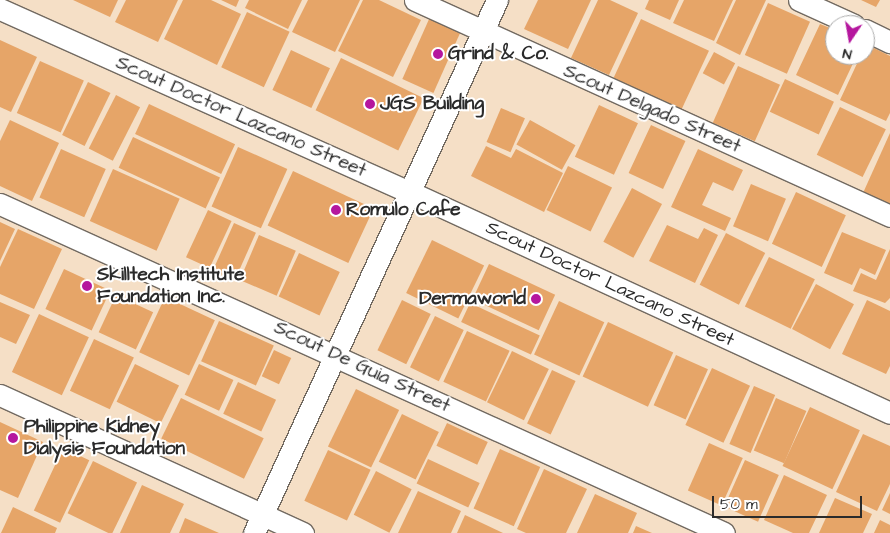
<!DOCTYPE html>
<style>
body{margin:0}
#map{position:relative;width:890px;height:533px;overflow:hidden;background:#f5dfc6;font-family:"Architects Daughter",sans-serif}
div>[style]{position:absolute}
.building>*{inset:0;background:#e6a568;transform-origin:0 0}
.roads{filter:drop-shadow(1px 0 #726a61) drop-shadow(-1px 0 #726a61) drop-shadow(0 1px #726a61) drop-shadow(0 -1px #726a61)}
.minor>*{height:21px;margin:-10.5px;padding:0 10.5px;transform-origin:10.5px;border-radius:10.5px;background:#fff}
.dots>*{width:14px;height:14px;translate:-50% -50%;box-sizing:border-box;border:2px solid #fff;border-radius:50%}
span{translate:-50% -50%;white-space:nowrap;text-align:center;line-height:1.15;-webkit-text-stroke:4px #fff;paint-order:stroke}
.poi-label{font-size:19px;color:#2b2b2b;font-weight:700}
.left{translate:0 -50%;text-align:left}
.right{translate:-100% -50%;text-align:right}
.street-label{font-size:19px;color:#2b2b2b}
.north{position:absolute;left:825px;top:15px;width:50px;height:50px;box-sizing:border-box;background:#fff;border:1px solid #aaa;border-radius:50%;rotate:192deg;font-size:14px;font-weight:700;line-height:20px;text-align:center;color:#2b2b2b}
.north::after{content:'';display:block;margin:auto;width:18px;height:22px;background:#b5179e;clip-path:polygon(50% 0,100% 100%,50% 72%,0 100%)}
.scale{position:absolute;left:712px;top:496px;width:150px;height:22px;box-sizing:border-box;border:2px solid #2b2b2b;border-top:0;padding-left:6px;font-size:15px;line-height:18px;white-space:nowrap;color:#2b2b2b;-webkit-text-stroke:4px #fff;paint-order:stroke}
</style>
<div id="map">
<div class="building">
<div style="clip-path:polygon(73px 0,118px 0,110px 17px)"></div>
<div style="clip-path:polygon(126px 0,178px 0,158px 42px,115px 22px)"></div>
<div style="clip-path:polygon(183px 0,211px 0,241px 14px,217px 65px,164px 39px)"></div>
<div style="clip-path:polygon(221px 0,239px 0,236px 7px)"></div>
<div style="clip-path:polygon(249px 0,302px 0,288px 29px,245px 8px)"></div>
<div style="clip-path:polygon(308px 0,360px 0,335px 52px,292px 32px)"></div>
<div style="clip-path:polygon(363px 0,379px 0,421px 20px,393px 77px,338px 51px)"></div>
<div style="clip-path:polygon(538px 0,591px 0,568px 49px,524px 29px)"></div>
<div style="clip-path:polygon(598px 0,610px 0,638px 13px,609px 75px,571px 58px)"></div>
<div style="clip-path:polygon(649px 0,679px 0,670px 20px,645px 9px)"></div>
<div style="clip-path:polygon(684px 0,733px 0,714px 41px,673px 23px)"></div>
<div style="clip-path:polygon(736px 0,766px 0,740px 55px,716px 43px)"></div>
<div style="clip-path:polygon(861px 0,880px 0,876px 7px)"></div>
<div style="left:768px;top:3px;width:46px;height:57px;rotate:24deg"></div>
<div style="left:247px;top:12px;width:47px;height:61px;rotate:25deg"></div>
<div style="left:430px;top:17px;width:34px;height:68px;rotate:24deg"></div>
<div style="left:641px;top:19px;width:75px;height:65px;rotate:25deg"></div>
<div style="clip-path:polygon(820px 24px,835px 30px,835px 55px,857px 55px,838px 95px,796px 75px)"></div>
<div style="clip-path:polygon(0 40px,37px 57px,11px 112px,0 107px)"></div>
<div style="clip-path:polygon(866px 44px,890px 56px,890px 113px,886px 121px,840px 100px,861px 55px,865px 55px)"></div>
<div style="left:291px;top:50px;width:43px;height:44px;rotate:25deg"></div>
<div style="left:714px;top:52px;width:24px;height:24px;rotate:28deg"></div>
<div style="left:341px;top:58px;width:92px;height:58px;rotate:26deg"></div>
<div style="left:40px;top:61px;width:48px;height:57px;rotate:24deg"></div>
<div style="left:738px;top:66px;width:46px;height:62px;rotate:24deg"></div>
<div style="left:785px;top:79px;width:54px;height:36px;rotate:25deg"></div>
<div style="left:88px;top:82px;width:25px;height:59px;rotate:26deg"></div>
<div style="left:116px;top:95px;width:27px;height:60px;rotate:27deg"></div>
<div style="left:149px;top:104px;width:95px;height:33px;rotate:25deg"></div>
<div style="left:599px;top:105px;width:43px;height:57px;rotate:25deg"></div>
<div style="left:840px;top:107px;width:51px;height:53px;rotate:26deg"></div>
<div style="left:501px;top:108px;width:26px;height:37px;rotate:23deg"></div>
<div style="clip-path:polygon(10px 120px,59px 143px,32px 201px,0 186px,0 141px)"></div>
<div style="left:530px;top:120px;width:52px;height:28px;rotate:29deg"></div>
<div style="left:651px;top:125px;width:38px;height:53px;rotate:25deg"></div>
<div style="clip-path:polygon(890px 133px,890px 205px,863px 193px)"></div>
<div style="left:133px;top:137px;width:96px;height:34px;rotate:25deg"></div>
<div style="clip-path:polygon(486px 146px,511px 158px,516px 149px,563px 173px,544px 212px,471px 176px)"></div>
<div style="left:238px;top:147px;width:54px;height:65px;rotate:24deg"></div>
<div style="left:61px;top:149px;width:49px;height:53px;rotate:24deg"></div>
<div style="clip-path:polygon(698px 149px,743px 170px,733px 191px,713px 182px,702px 205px,731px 218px,725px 231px,671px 207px)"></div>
<div style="left:568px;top:166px;width:49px;height:49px;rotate:26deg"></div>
<div style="left:113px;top:169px;width:73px;height:57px;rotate:24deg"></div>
<div style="left:293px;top:171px;width:89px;height:60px;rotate:25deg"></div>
<div style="left:751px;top:184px;width:38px;height:46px;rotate:23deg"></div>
<div style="left:632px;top:188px;width:34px;height:61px;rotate:28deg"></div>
<div style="left:796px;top:192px;width:55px;height:57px;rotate:25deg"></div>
<div style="left:208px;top:210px;width:26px;height:52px;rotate:25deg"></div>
<div style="clip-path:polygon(0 222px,15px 229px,0 261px)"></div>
<div style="left:234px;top:223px;width:24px;height:52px;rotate:24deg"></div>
<div style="clip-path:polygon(667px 225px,698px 239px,704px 228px,718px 235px,695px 283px,649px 261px)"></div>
<div style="clip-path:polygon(18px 229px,62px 249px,34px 309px,0 294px,0 267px)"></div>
<div style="clip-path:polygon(842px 232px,886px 250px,875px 275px,860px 268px,852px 285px,824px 273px)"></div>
<div style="left:726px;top:233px;width:44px;height:58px;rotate:27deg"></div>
<div style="left:259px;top:235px;width:40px;height:49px;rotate:23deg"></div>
<div style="left:432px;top:240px;width:58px;height:59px;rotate:26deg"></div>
<div style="clip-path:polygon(890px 249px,890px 298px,885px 303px,853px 291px,861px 273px,876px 280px)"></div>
<div style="left:299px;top:253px;width:45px;height:48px;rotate:25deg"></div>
<div style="left:769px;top:257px;width:51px;height:55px;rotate:26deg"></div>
<div style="left:489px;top:264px;width:73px;height:39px;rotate:25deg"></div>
<div style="left:64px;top:269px;width:51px;height:44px;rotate:25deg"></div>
<div style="left:816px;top:284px;width:43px;height:51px;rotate:28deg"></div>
<div style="left:116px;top:295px;width:41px;height:41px;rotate:25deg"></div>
<div style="left:165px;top:297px;width:55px;height:61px;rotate:25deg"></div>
<div style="left:402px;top:300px;width:32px;height:56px;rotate:26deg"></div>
<div style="clip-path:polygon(867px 300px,890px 311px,890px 366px,886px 374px,842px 354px)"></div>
<div style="left:559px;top:301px;width:50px;height:59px;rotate:25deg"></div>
<div style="clip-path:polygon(0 302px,30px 315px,16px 344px,0 337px)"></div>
<div style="left:470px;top:303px;width:77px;height:21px;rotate:25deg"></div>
<div style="left:39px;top:314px;width:55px;height:64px;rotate:25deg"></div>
<div style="left:435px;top:316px;width:32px;height:57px;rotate:26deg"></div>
<div style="left:219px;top:321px;width:60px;height:44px;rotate:24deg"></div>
<div style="left:608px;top:322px;width:72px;height:60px;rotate:25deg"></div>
<div style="left:467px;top:331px;width:47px;height:56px;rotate:25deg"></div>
<div style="left:94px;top:339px;width:44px;height:57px;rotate:25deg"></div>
<div style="left:274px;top:350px;width:19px;height:29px;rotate:25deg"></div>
<div style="left:512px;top:351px;width:41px;height:57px;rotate:26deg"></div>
<div style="left:676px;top:355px;width:35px;height:55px;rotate:24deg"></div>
<div style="left:135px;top:364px;width:49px;height:42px;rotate:26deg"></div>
<div style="left:199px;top:364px;width:38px;height:34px;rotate:25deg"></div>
<div style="left:712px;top:368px;width:42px;height:63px;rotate:25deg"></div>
<div style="left:552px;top:370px;width:26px;height:59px;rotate:25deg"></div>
<div style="left:238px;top:382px;width:42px;height:35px;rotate:25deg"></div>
<div style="left:754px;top:386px;width:23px;height:63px;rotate:23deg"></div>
<div style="left:356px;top:389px;width:48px;height:64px;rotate:26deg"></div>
<div style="left:181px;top:398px;width:92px;height:45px;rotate:26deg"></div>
<div style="left:776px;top:398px;width:33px;height:57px;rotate:23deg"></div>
<div style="left:810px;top:407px;width:55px;height:65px;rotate:25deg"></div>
<div style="left:402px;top:414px;width:41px;height:53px;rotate:26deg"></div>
<div style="clip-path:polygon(0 422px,43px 442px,18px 498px,0 490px)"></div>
<div style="left:447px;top:423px;width:45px;height:25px;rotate:25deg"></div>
<div style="clip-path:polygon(863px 434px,890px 446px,890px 484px,877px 511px,836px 492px)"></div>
<div style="left:709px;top:443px;width:37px;height:52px;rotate:24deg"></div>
<div style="left:63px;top:448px;width:29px;height:69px;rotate:25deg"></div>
<div style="left:500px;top:449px;width:44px;height:65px;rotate:24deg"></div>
<div style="left:328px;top:450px;width:47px;height:56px;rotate:25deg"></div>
<div style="left:428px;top:459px;width:57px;height:27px;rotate:25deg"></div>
<div style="left:745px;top:460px;width:37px;height:51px;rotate:24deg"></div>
<div style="left:93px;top:461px;width:49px;height:58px;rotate:26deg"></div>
<div style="clip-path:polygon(544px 469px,587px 489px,566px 533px,526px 533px,517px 529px)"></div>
<div style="left:376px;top:471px;width:40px;height:49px;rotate:27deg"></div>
<div style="clip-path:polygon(784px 475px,827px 495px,809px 533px,793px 533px,764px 520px)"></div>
<div style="clip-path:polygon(142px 485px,184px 504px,170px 533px,120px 533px)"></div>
<div style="clip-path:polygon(418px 491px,461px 511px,451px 533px,398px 533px)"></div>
<div style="clip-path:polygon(890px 493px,890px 514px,882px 510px)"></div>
<div style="clip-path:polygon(595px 494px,637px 513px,628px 533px,577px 533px)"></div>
<div style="clip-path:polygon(835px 498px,872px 514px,863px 533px,819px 533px)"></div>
<div style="clip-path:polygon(13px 507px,57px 528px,55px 533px,1px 533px)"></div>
<div style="clip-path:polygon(465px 515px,503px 533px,457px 533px)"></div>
<div style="clip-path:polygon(185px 518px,219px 533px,179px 533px)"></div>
<div style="clip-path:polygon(880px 520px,890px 525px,890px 533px,874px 533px)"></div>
<div style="clip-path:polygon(636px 526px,652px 533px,633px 533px)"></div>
</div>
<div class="roads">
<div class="minor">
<div style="left:415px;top:0;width:522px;rotate:24.45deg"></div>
<div style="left:799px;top:0;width:60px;rotate:24.4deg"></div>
<div style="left:0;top:9px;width:449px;rotate:24.1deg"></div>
<div style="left:410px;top:192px;width:528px;rotate:24.72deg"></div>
<div style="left:865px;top:30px;width:28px;rotate:26deg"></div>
<div style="left:0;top:204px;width:795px;rotate:24.44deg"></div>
<div style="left:0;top:395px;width:333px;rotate:24.5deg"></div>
<div style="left:254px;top:533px;width:586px;rotate:-65.49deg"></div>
</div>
</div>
<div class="dots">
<div style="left:438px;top:54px;background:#b5179e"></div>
<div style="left:370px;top:104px;background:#b5179e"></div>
<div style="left:336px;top:210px;background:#b5179e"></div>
<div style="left:87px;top:286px;background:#b5179e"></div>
<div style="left:536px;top:299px;background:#b5179e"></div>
<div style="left:13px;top:438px;background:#b5179e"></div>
</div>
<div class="poi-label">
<span class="left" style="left:448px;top:54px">Grind &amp; Co.</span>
<span class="left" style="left:380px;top:104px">JGS Building</span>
<span class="left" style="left:346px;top:210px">Romulo Cafe</span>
<span class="left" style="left:97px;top:286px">Skilltech Institute<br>Foundation Inc.</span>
<span class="right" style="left:526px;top:299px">Dermaworld</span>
<span class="left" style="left:24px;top:438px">Philippine Kidney<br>Dialysis Foundation</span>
</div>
<div class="street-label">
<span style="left:652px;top:109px;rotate:24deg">Scout Delgado Street</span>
<span style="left:241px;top:117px;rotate:24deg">Scout Doctor Lazcano Street</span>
<span style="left:610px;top:284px;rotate:25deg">Scout Doctor Lazcano Street</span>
<span style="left:362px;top:367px;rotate:25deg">Scout De Guia Street</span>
</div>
<div class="north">N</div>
<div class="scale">50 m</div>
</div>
